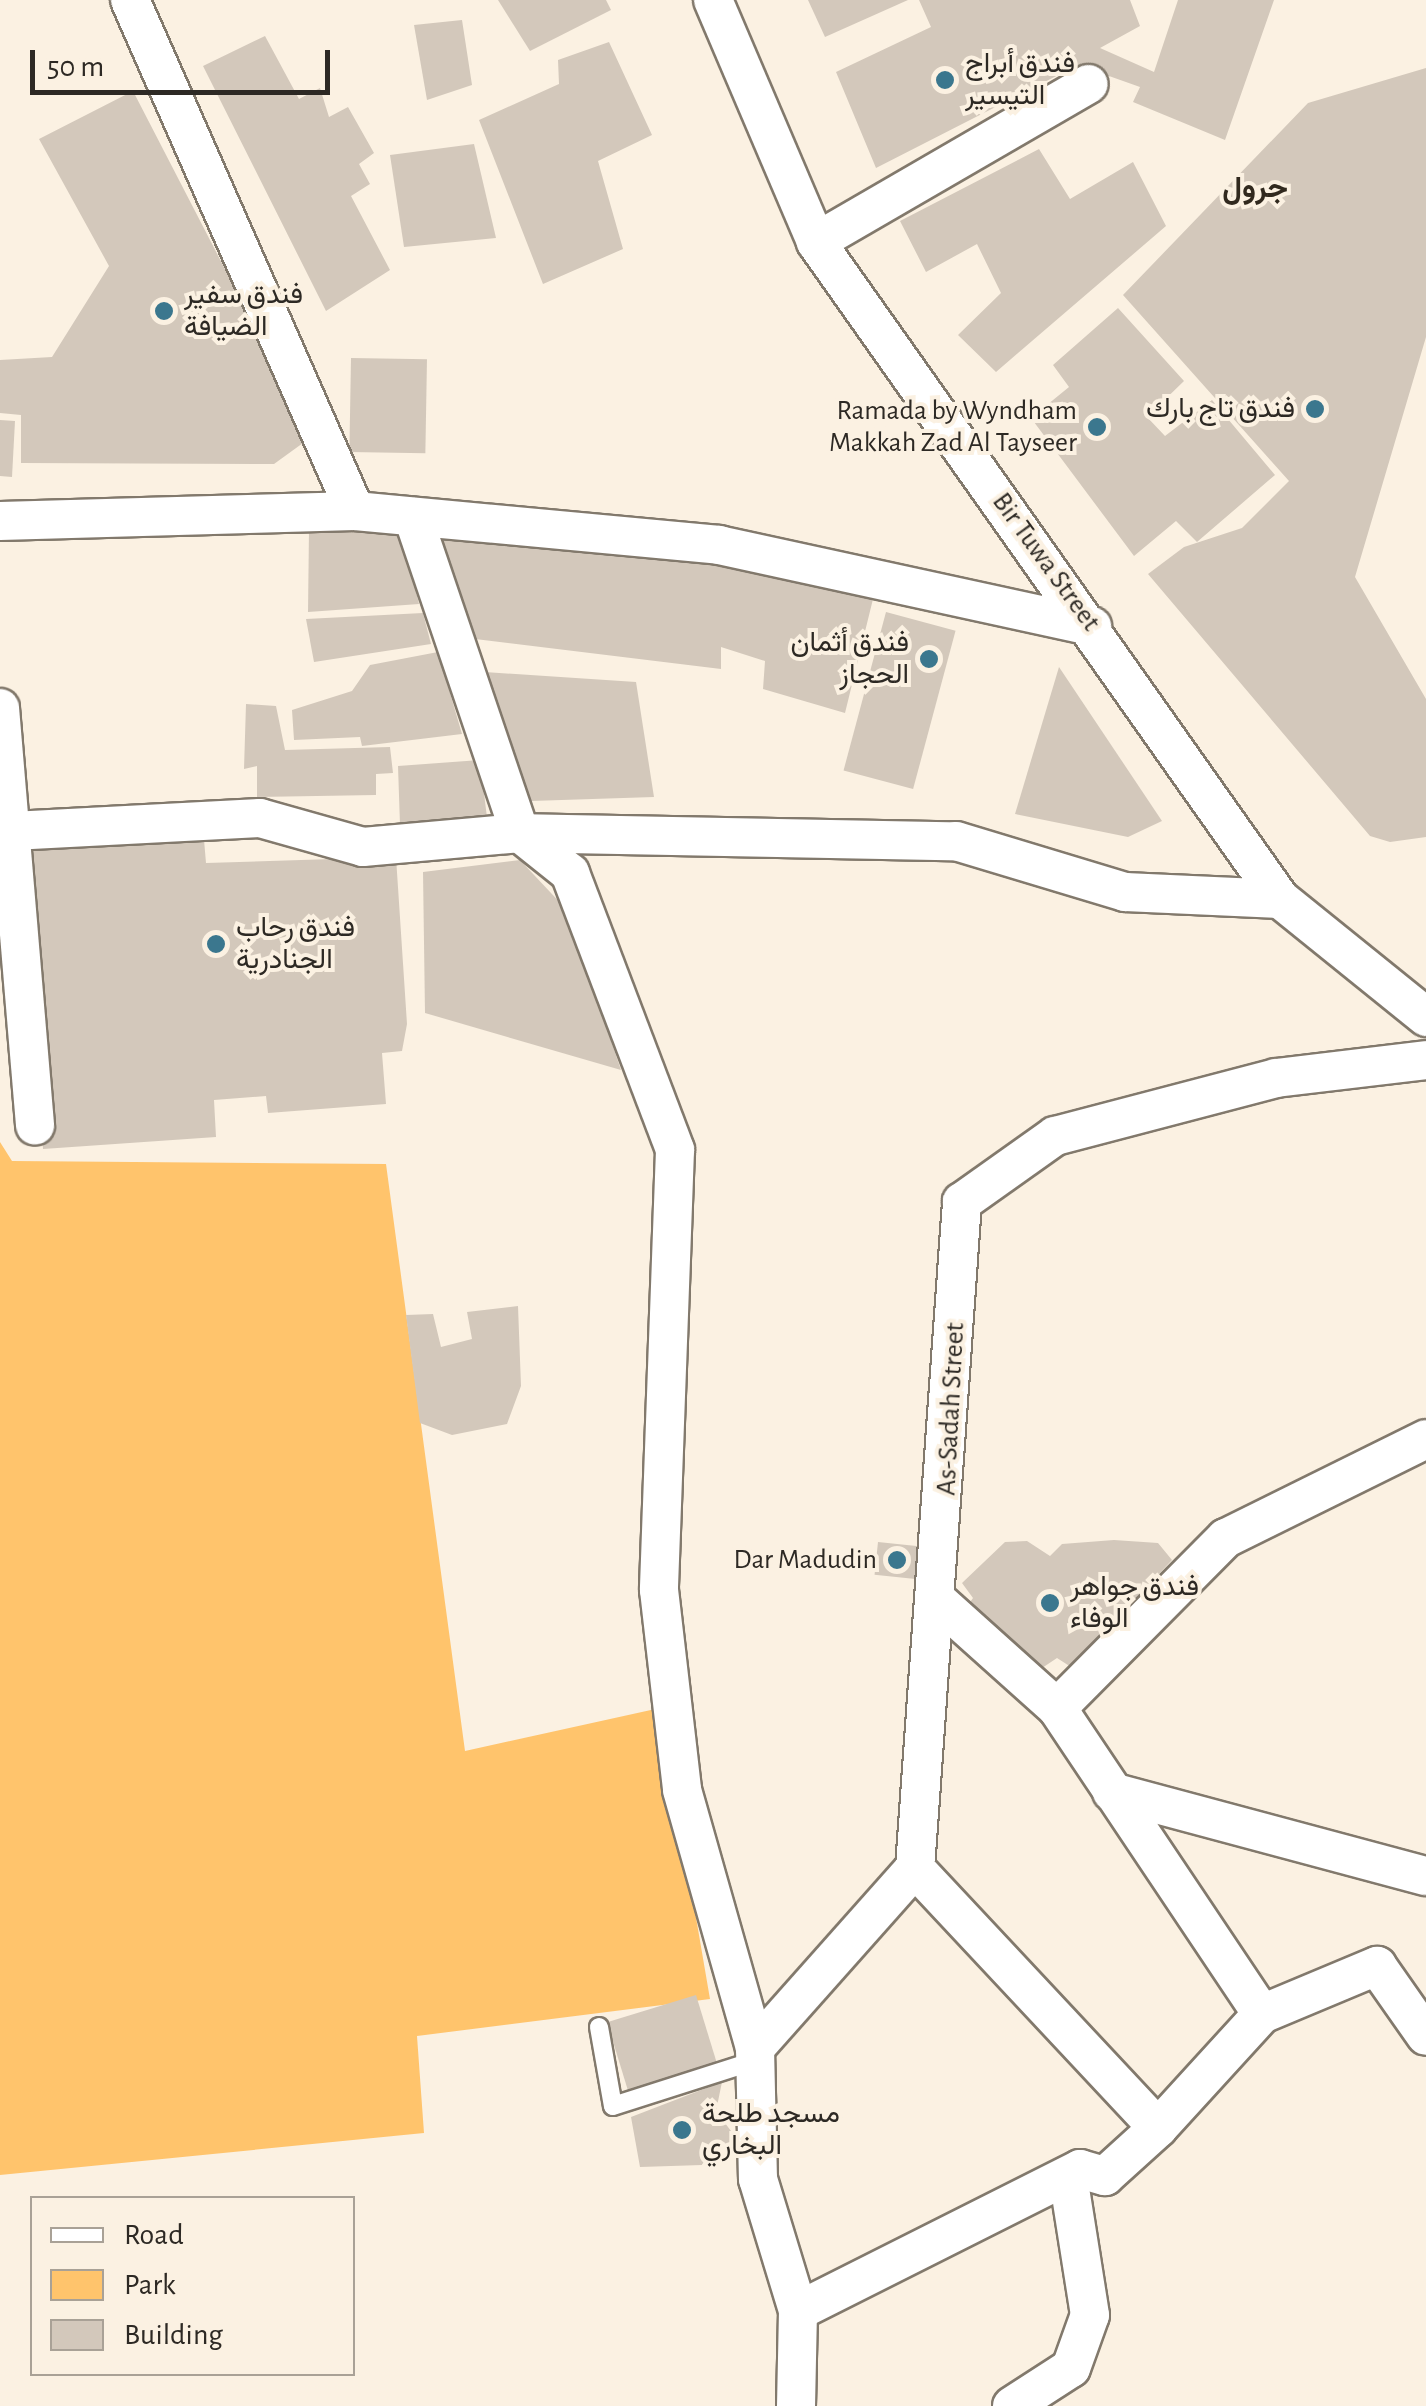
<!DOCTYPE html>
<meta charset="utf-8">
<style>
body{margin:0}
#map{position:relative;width:1426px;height:2406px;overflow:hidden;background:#fbf1e2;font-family:"Alegreya Sans",Vazirmatn,sans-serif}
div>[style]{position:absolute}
.green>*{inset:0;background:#ffc46c}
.building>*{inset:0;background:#d3c8bb;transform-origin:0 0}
.roads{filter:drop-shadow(2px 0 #82796c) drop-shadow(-2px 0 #82796c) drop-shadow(0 2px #82796c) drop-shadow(0 -2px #82796c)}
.service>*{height:18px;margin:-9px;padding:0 9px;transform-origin:9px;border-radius:9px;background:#fff}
.minor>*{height:38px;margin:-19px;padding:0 19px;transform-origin:19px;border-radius:19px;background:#fff}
.dots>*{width:28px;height:28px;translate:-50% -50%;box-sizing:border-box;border:5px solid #fbf1e2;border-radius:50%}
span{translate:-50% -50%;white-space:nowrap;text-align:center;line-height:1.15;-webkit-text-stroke:8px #fbf1e2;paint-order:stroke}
.poi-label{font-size:28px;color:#2d2924}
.left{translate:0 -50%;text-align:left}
.right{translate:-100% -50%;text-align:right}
.street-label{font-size:28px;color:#2d2924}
.neighbourhood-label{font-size:30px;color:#31291e;font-weight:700}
.legend{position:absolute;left:30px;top:2196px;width:325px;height:180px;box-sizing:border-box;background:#fbf1e2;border:2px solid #a9a196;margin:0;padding:12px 18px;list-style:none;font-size:30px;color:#2d2924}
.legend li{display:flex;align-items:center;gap:20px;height:50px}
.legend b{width:50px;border:2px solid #a9a196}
.scale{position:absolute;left:30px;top:50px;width:300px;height:45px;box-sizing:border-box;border:5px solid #2d2924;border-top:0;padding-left:12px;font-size:30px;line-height:35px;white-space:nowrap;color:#2d2924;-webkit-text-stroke:8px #fbf1e2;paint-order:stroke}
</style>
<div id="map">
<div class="green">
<div style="clip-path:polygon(0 1142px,12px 1161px,386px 1164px,465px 1751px,660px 1708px,710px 1999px,417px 2036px,424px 2133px,0 2175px)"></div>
</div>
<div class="building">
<div style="clip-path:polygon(498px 0,606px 0,611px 10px,530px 51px)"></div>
<div style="clip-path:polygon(808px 0,908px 0,825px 37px)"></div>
<div style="clip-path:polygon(919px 0,1130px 0,1140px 26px,1100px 48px,1154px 72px,1178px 0,1274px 0,1225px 140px,1133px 102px,1140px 87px,1078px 65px,876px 168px,836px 72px,931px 27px)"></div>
<div style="clip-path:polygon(462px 20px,472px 85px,427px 100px,414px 25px)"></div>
<div style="clip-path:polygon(265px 36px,299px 99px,320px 88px,329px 117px,348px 107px,374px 153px,359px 164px,370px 184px,351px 196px,390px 270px,326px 311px,203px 66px)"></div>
<div style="clip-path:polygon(609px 42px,652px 135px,598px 161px,623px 249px,543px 284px,479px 120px,559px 84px,558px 60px)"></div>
<div style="clip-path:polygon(1426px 68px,1426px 337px,1355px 577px,1426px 699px,1426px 837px,1390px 842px,1370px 836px,1148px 574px,1184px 547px,1242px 528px,1289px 481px,1123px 295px,1308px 103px)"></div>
<div style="clip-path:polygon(133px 91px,303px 420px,303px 443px,274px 464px,21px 463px,21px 415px,0 413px,0 360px,52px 357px,109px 266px,39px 139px)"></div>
<div style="clip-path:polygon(474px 144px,496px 238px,404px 247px,390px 155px)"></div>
<div style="clip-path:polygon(1039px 149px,1070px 199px,1133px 162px,1166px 226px,996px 372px,958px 335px,1001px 293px,977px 244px,926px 272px,900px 221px)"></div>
<div style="clip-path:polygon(1118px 308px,1184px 381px,1147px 417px,1165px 436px,1212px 400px,1275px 475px,1197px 542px,1176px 521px,1134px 556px,1031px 418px,1069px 387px,1053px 365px)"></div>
<div style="left:351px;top:358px;width:76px;height:94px;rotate:1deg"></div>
<div style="clip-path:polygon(0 420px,15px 421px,12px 477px,0 476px)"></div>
<div style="clip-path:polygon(309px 530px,402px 532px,419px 604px,308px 612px)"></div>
<div style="clip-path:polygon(434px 539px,732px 563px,873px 599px,845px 713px,763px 689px,765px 661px,721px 647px,721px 669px,467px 638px)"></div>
<div style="left:886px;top:612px;width:72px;height:164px;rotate:15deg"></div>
<div style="clip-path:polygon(423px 613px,431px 644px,314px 662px,306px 619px)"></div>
<div style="clip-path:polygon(438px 652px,462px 734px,362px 746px,360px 737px,294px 740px,292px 710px,352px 691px,370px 665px)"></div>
<div style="clip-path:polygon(1059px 667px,1162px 821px,1128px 837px,1015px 814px)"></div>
<div style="clip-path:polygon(470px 671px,636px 682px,654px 797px,531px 801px)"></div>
<div style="clip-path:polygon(246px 704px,276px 706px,285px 750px,390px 747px,393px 773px,376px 774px,376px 795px,257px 797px,257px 766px,244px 769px)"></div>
<div style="clip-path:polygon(480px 760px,488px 826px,400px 825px,398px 766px)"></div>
<div style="clip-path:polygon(203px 828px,206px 863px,396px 857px,407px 1024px,402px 1051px,382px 1053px,386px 1104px,268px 1113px,266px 1096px,214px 1100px,216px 1137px,43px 1149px,23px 841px)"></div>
<div style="clip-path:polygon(520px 860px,566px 909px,621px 1070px,425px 1013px,423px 872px)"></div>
<div style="clip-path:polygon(518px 1306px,521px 1386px,507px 1424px,452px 1435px,420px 1423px,406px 1315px,433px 1314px,441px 1347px,472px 1339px,467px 1312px)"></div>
<div style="clip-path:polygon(1114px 1540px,1158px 1543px,1172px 1560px,1071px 1667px,1057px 1658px,1042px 1668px,966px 1608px,973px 1598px,962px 1583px,1005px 1542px,1027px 1541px,1050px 1556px,1062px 1544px)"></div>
<div style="left:878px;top:1542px;width:41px;height:33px;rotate:6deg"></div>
<div style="left:696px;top:1995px;width:72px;height:93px;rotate:73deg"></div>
<div style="clip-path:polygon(722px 2082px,716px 2111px,740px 2143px,711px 2148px,702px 2165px,640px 2167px,631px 2117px)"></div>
</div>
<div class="roads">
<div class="service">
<div style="left:599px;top:2027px;width:80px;rotate:80deg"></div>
<div style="left:613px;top:2106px;width:148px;rotate:-17.7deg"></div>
</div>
<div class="minor">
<div style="left:130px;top:0;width:558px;rotate:66.24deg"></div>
<div style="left:713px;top:0;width:263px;rotate:66.9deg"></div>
<div style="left:816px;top:242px;width:804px;rotate:54.77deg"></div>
<div style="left:1280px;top:899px;width:188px;rotate:38.9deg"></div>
<div style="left:816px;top:242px;width:315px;rotate:-30.1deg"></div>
<div style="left:413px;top:517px;width:334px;rotate:71.3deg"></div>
<div style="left:520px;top:833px;width:64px;rotate:38.7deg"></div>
<div style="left:570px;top:873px;width:296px;rotate:69.2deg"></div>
<div style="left:675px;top:1150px;width:440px;rotate:92.1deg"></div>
<div style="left:659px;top:1590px;width:201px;rotate:83.4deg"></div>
<div style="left:682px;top:1790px;width:268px;rotate:74.2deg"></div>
<div style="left:755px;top:2048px;width:131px;rotate:88.7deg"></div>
<div style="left:758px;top:2179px;width:138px;rotate:73.1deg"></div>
<div style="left:798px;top:2311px;width:95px;rotate:91.2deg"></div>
<div style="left:0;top:521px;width:355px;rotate:-1.6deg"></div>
<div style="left:355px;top:511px;width:366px;rotate:5.3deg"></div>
<div style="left:719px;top:545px;width:382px;rotate:12.3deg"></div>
<div style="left:0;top:708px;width:419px;rotate:85.2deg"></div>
<div style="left:12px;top:831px;width:248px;rotate:-3deg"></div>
<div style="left:260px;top:818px;width:107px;rotate:15.7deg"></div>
<div style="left:363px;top:847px;width:158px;rotate:-5.1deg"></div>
<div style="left:520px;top:833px;width:436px;rotate:1.1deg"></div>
<div style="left:956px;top:841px;width:177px;rotate:16.8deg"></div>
<div style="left:1125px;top:892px;width:155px;rotate:2.6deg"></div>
<div style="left:940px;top:1603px;width:157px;rotate:41.9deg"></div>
<div style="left:1057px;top:1708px;width:240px;rotate:-45.2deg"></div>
<div style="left:1226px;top:1538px;width:223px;rotate:-26.3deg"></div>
<div style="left:1057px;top:1708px;width:368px;rotate:56.2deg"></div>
<div style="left:1262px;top:2014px;width:154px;rotate:132.4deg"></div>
<div style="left:1112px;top:1792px;width:325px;rotate:15deg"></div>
<div style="left:1262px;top:2014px;width:125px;rotate:-22.7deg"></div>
<div style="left:1377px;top:1966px;width:85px;rotate:55deg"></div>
<div style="left:755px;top:2048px;width:241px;rotate:-48.4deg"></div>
<div style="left:915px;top:1868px;width:668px;rotate:-85.96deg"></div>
<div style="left:962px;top:1202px;width:114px;rotate:-35.4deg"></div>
<div style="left:1055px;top:1136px;width:228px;rotate:-14.7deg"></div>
<div style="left:1276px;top:1078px;width:151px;rotate:-6.8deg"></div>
<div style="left:798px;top:2311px;width:316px;rotate:-26.7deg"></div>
<div style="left:1080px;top:2169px;width:26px;rotate:16deg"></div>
<div style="left:1105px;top:2176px;width:72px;rotate:-42.2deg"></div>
<div style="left:1158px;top:2128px;width:356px;rotate:-133.1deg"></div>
<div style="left:1012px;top:2406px;width:70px;rotate:-32.8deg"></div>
<div style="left:1071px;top:2368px;width:56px;rotate:-70.3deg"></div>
<div style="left:1090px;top:2315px;width:141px;rotate:-99deg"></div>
</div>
</div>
<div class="dots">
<div style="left:945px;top:80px;background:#3b778e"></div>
<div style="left:164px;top:311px;background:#3b778e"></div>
<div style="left:1315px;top:409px;background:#3b778e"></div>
<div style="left:1097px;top:427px;background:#3b778e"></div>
<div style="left:929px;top:659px;background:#3b778e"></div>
<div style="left:216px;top:944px;background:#3b778e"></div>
<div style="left:897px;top:1560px;background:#3b778e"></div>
<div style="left:1050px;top:1603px;background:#3b778e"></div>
<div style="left:682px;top:2130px;background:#3b778e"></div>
</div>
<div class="poi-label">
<span class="left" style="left:965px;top:80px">فندق أبراج<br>التيسير</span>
<span class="left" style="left:184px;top:311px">فندق سفير<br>الضيافة</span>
<span class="right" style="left:1295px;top:409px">فندق تاج بارك</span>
<span class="right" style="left:1077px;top:427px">Ramada by Wyndham<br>Makkah Zad Al Tayseer</span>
<span class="right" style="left:909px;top:659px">فندق أثمان<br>الحجاز</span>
<span class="left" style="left:236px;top:944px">فندق رحاب<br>الجنادرية</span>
<span class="right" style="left:877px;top:1560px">Dar Madudin</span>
<span class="left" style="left:1070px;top:1603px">فندق جواهر<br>الوفاء</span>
<span class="left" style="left:702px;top:2130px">مسجد طلحة<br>البخاري</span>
</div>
<div class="street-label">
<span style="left:1046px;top:562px;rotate:54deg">Bir Tuwa Street</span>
<span style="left:951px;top:1409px;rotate:-87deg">As-Sadah Street</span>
</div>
<div class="neighbourhood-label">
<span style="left:1255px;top:188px">جرول</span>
</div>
<ul class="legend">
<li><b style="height:12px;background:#fff"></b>Road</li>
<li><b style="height:28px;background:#ffc46c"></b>Park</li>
<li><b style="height:28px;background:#d3c8bb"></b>Building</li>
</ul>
<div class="scale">50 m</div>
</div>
